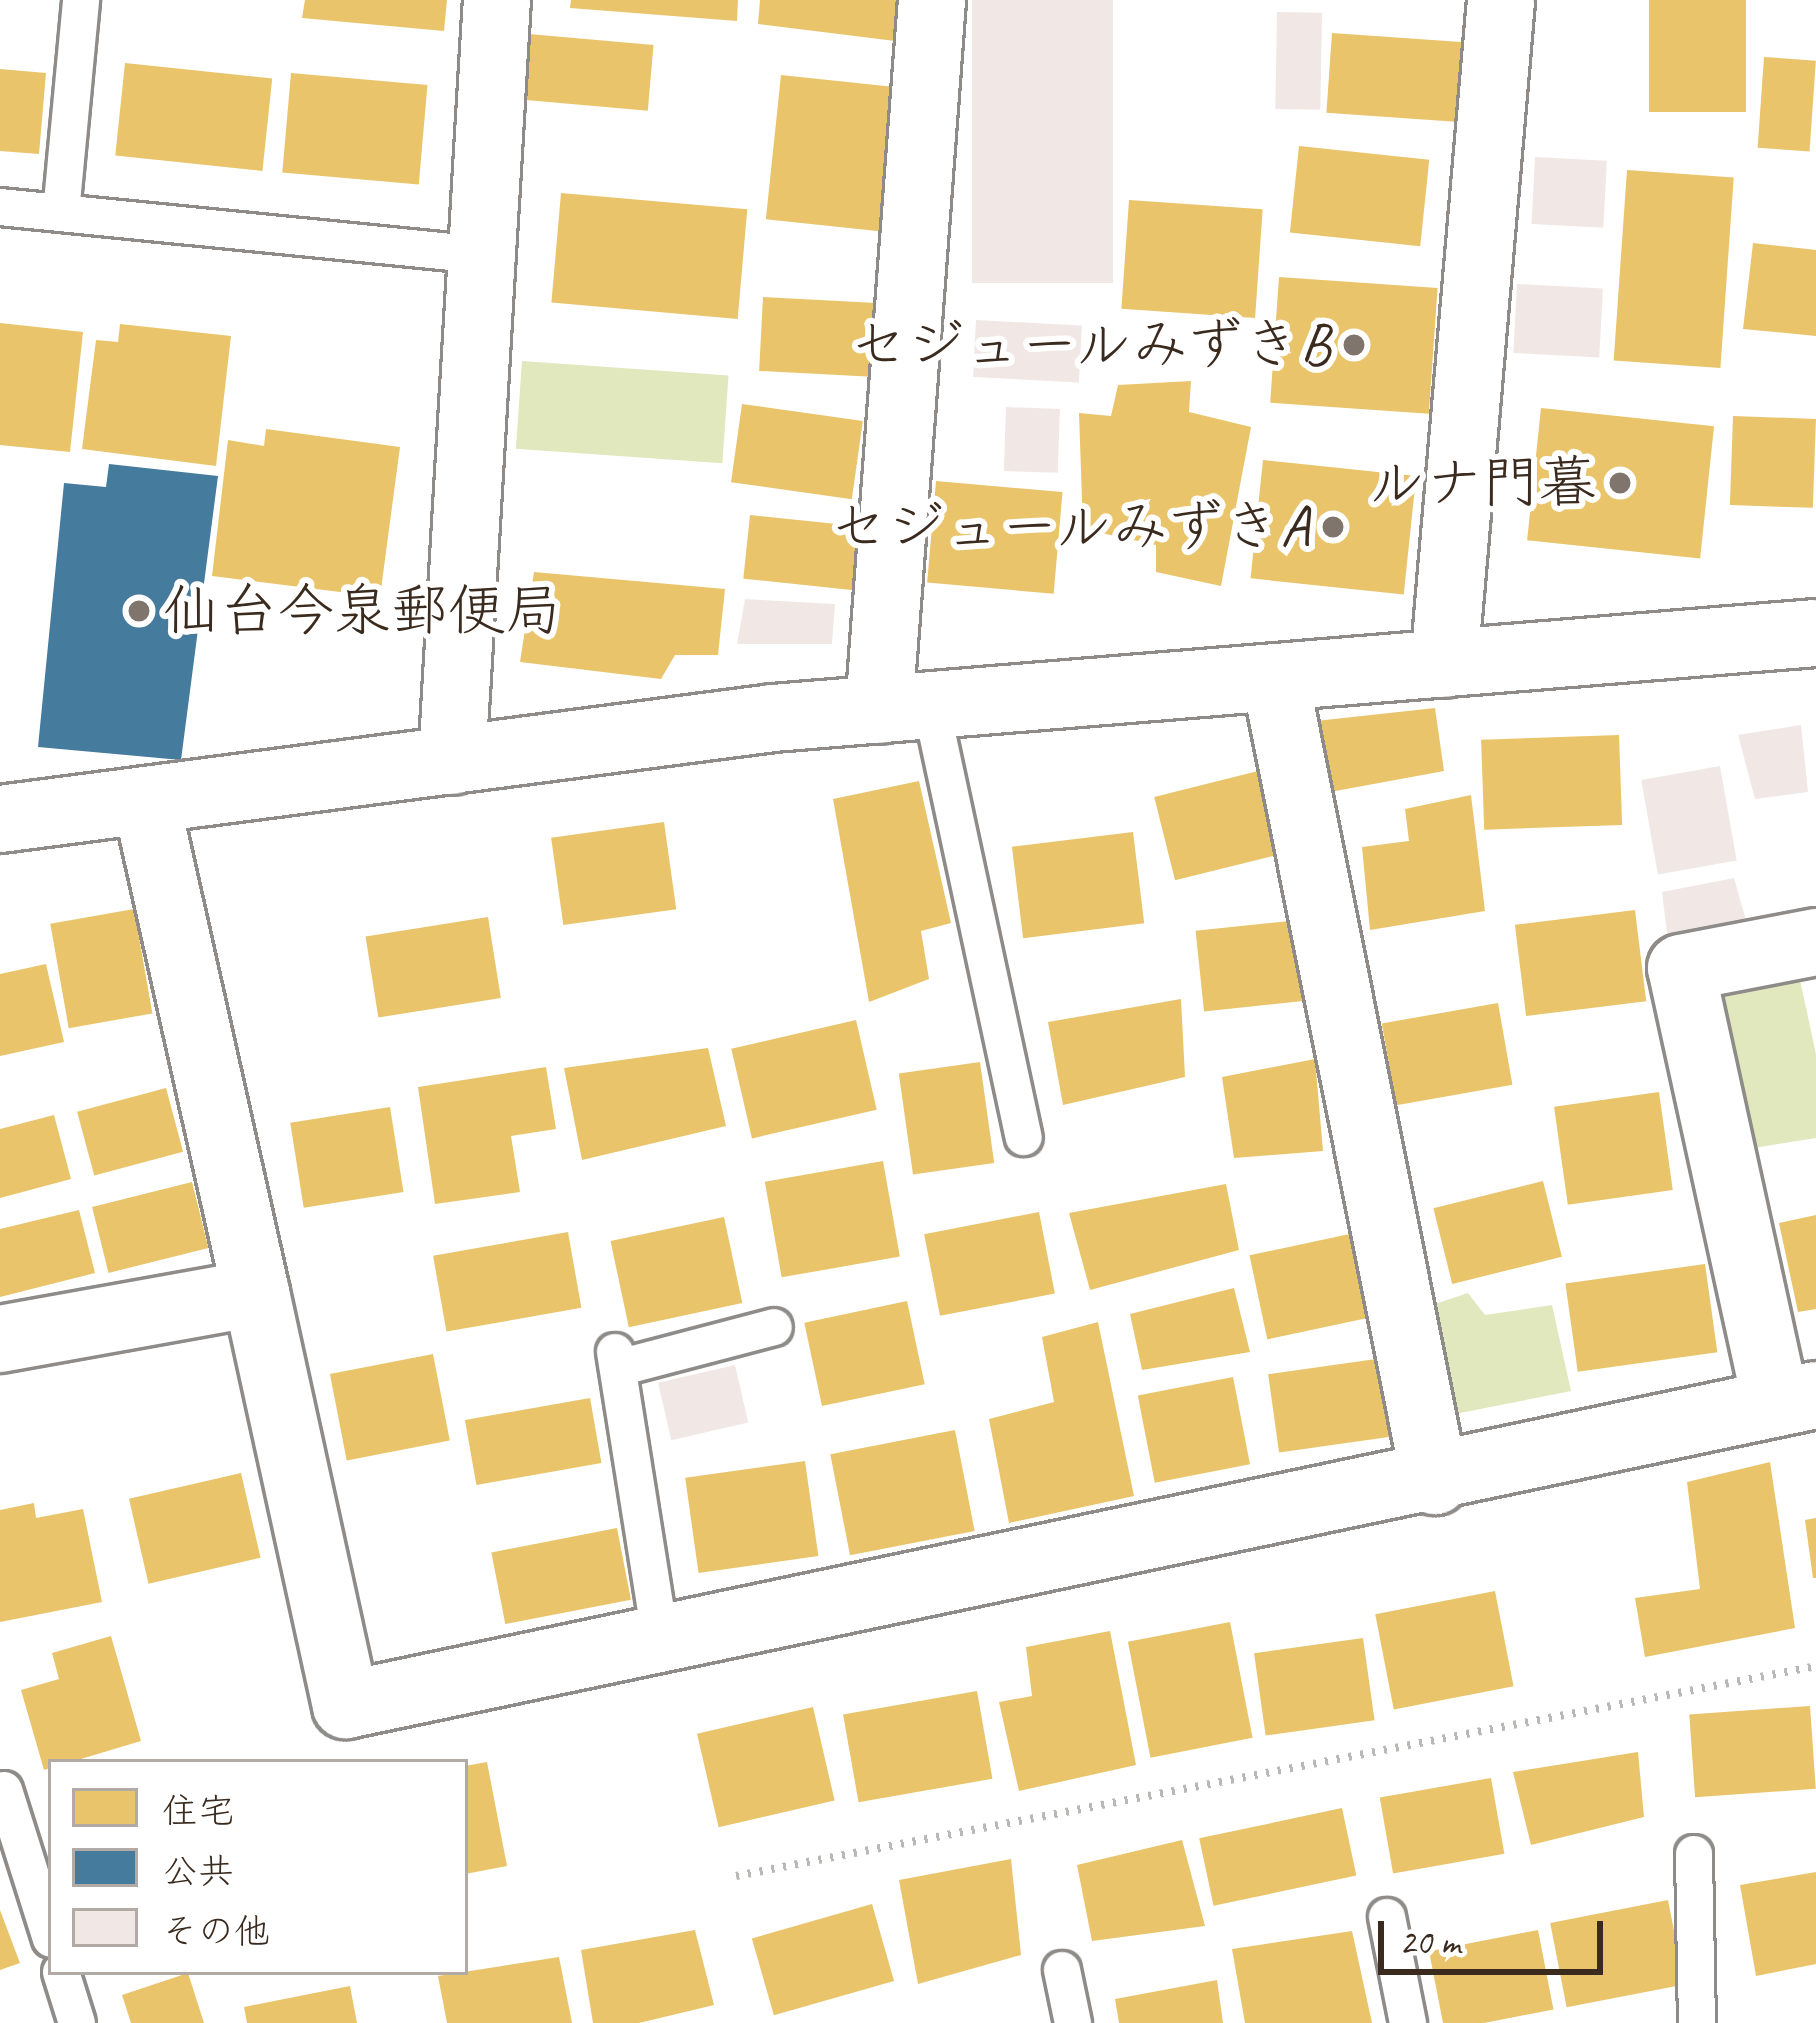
<!DOCTYPE html>
<meta charset="utf-8">
<style>
body{margin:0}
#map{position:relative;width:1816px;height:2023px;overflow:hidden;background:#fff;font-family:Caveat,"Klee One",sans-serif}
div>[style]{position:absolute}
.green>*{inset:0;background:#e1e8be;transform-origin:0 0}
.homes>*{inset:0;background:#e9c46a;transform-origin:0 0}
.public>*{inset:0;background:#457b9d}
.building>*{inset:0;background:#f1e8e6;transform-origin:0 0}
.path>*{height:8px;margin-top:-4px;transform-origin:0;background:repeating-linear-gradient(90deg,#b9b8b6 0 3px,transparent 0 12px)}
.roads{filter:drop-shadow(3px 0 #8e8b88) drop-shadow(-3px 0 #8e8b88) drop-shadow(0 3px #8e8b88) drop-shadow(0 -3px #8e8b88)}
.lane>*{height:36px;margin:-18px;padding:0 18px;transform-origin:18px;border-radius:18px;background:#fff}
.street>*{height:66px;margin:-33px;padding:0 33px;transform-origin:33px;border-radius:33px;background:#fff}
.secondary>*{height:66px;margin:-33px;padding:0 33px;transform-origin:33px;border-radius:33px;background:#fff}
.dots>*{width:33px;height:33px;translate:-50% -50%;box-sizing:border-box;border:6px solid #fff;border-radius:50%}
span{translate:-50% -50%;white-space:nowrap;text-align:center;line-height:1.15;-webkit-text-stroke:12px #fff;paint-order:stroke}
.poi-label{font-size:57px;color:#3b2a1e}
.right{translate:-100% -50%;text-align:right}
.left{translate:0 -50%;text-align:left}
.legend{position:absolute;left:48px;top:1759px;width:420px;height:216px;box-sizing:border-box;background:#fff;border:3px solid #b1aaa5;margin:0;padding:15px 21px;list-style:none;font-size:36px;color:#3b2a1e}
.legend li{display:flex;align-items:center;gap:24px;height:60px}
.legend b{width:60px;border:3px solid #b1aaa5}
.scale{position:absolute;left:1378px;top:1921px;width:225px;height:54px;box-sizing:border-box;border:6px solid #3b2a1e;border-top:0;padding-left:15px;font-size:36px;line-height:42px;white-space:nowrap;color:#3b2a1e;-webkit-text-stroke:9px #fff;paint-order:stroke}
</style>
<div id="map">
<div class="green">
<div style="left:522px;top:361px;width:207px;height:88px;rotate:4deg"></div>
<div style="clip-path:polygon(1798px 971px,1816px 1054px,1816px 1138px,1747px 1149px,1708px 984px)"></div>
<div style="clip-path:polygon(1468px 1293px,1485px 1315px,1552px 1305px,1571px 1391px,1455px 1414px,1429px 1306px)"></div>
</div>
<div class="homes">
<div style="clip-path:polygon(305px 0,447px 0,444px 31px,302px 18px)"></div>
<div style="clip-path:polygon(571px 0,738px 0,737px 21px,570px 8px)"></div>
<div style="clip-path:polygon(760px 0,906px 0,903px 42px,758px 24px)"></div>
<div style="left:1649px;top:0;width:97px;height:112px"></div>
<div style="left:1332px;top:33px;width:140px;height:80px;rotate:4deg"></div>
<div style="left:529px;top:34px;width:125px;height:66px;rotate:5deg"></div>
<div style="left:1764px;top:57px;width:52px;height:91px;rotate:4deg"></div>
<div style="left:125px;top:63px;width:148px;height:93px;rotate:6deg"></div>
<div style="clip-path:polygon(0 69px,46px 73px,39px 154px,0 151px)"></div>
<div style="left:291px;top:73px;width:137px;height:100px;rotate:5deg"></div>
<div style="left:781px;top:75px;width:119px;height:145px;rotate:6deg"></div>
<div style="left:1299px;top:146px;width:131px;height:87px;rotate:6deg"></div>
<div style="left:1627px;top:170px;width:107px;height:191px;rotate:4deg"></div>
<div style="left:561px;top:193px;width:187px;height:110px;rotate:5deg"></div>
<div style="left:1129px;top:200px;width:134px;height:109px;rotate:4deg"></div>
<div style="clip-path:polygon(1753px 243px,1816px 250px,1816px 336px,1743px 329px)"></div>
<div style="left:1279px;top:277px;width:159px;height:126px;rotate:4deg"></div>
<div style="left:763px;top:297px;width:127px;height:74px;rotate:3deg"></div>
<div style="clip-path:polygon(0 323px,83px 332px,70px 452px,0 445px)"></div>
<div style="clip-path:polygon(120px 324px,231px 336px,216px 466px,82px 449px,96px 340px,118px 342px)"></div>
<div style="clip-path:polygon(1191px 381px,1189px 412px,1251px 427px,1221px 586px,1156px 572px,1156px 545px,1083px 529px,1079px 413px,1111px 416px,1118px 385px)"></div>
<div style="left:742px;top:404px;width:122px;height:79px;rotate:8deg"></div>
<div style="left:1541px;top:408px;width:174px;height:133px;rotate:6deg"></div>
<div style="left:1733px;top:416px;width:83px;height:89px;rotate:2deg"></div>
<div style="clip-path:polygon(266px 429px,400px 447px,380px 597px,212px 576px,228px 440px,264px 446px)"></div>
<div style="left:1263px;top:460px;width:154px;height:119px;rotate:6deg"></div>
<div style="left:936px;top:481px;width:127px;height:102px;rotate:5deg"></div>
<div style="left:750px;top:515px;width:111px;height:64px;rotate:6deg"></div>
<div style="clip-path:polygon(534px 572px,725px 589px,718px 655px,675px 655px,661px 679px,520px 662px)"></div>
<div style="clip-path:polygon(1435px 708px,1444px 771px,1330px 792px,1316px 721px)"></div>
<div style="left:1619px;top:735px;width:90px;height:138px;rotate:88deg"></div>
<div style="left:1258px;top:771px;width:86px;height:107px;rotate:76deg"></div>
<div style="clip-path:polygon(919px 781px,951px 923px,921px 931px,929px 979px,869px 1002px,833px 799px)"></div>
<div style="clip-path:polygon(1471px 795px,1485px 911px,1370px 930px,1362px 847px,1409px 841px,1405px 809px)"></div>
<div style="left:664px;top:822px;width:88px;height:114px;rotate:82deg"></div>
<div style="left:1133px;top:832px;width:92px;height:122px;rotate:83deg"></div>
<div style="left:134px;top:909px;width:106px;height:85px;rotate:80deg"></div>
<div style="left:1635px;top:910px;width:92px;height:121px;rotate:83deg"></div>
<div style="left:488px;top:917px;width:82px;height:124px;rotate:81deg"></div>
<div style="left:1299px;top:920px;width:81px;height:104px;rotate:84deg"></div>
<div style="clip-path:polygon(46px 964px,64px 1042px,0 1056px,0 974px)"></div>
<div style="clip-path:polygon(1181px 999px,1185px 1077px,1063px 1105px,1048px 1022px)"></div>
<div style="left:1498px;top:1003px;width:83px;height:118px;rotate:80deg"></div>
<div style="left:856px;top:1020px;width:92px;height:128px;rotate:77deg"></div>
<div style="clip-path:polygon(708px 1048px,726px 1126px,582px 1160px,564px 1068px)"></div>
<div style="clip-path:polygon(1315px 1059px,1323px 1151px,1234px 1158px,1222px 1077px)"></div>
<div style="left:980px;top:1062px;width:102px;height:82px;rotate:82deg"></div>
<div style="clip-path:polygon(546px 1067px,556px 1129px,511px 1136px,520px 1192px,435px 1204px,418px 1087px)"></div>
<div style="left:166px;top:1088px;width:66px;height:92px;rotate:75deg"></div>
<div style="left:1659px;top:1092px;width:99px;height:106px;rotate:82deg"></div>
<div style="left:390px;top:1107px;width:86px;height:101px;rotate:81deg"></div>
<div style="clip-path:polygon(54px 1115px,71px 1179px,0 1198px,0 1129px)"></div>
<div style="left:883px;top:1161px;width:97px;height:120px;rotate:80deg"></div>
<div style="left:1543px;top:1181px;width:78px;height:113px;rotate:76deg"></div>
<div style="left:192px;top:1182px;width:68px;height:103px;rotate:76deg"></div>
<div style="clip-path:polygon(1226px 1184px,1239px 1250px,1090px 1290px,1069px 1213px)"></div>
<div style="clip-path:polygon(79px 1210px,95px 1273px,0 1297px,0 1229px)"></div>
<div style="left:1039px;top:1212px;width:83px;height:117px;rotate:79deg"></div>
<div style="clip-path:polygon(1816px 1215px,1816px 1309px,1798px 1312px,1779px 1223px)"></div>
<div style="left:724px;top:1217px;width:88px;height:116px;rotate:78deg"></div>
<div style="left:568px;top:1232px;width:77px;height:137px;rotate:80deg"></div>
<div style="left:1359px;top:1232px;width:86px;height:112px;rotate:78deg"></div>
<div style="left:1705px;top:1264px;width:89px;height:141px;rotate:82deg"></div>
<div style="clip-path:polygon(1234px 1288px,1250px 1352px,1142px 1370px,1130px 1314px)"></div>
<div style="left:907px;top:1301px;width:85px;height:105px;rotate:78deg"></div>
<div style="clip-path:polygon(1098px 1322px,1134px 1496px,1009px 1523px,989px 1419px,1054px 1402px,1042px 1337px)"></div>
<div style="left:433px;top:1354px;width:88px;height:105px;rotate:79deg"></div>
<div style="left:1383px;top:1358px;width:79px;height:116px;rotate:82deg"></div>
<div style="left:1233px;top:1377px;width:89px;height:97px;rotate:79deg"></div>
<div style="left:590px;top:1398px;width:66px;height:127px;rotate:80deg"></div>
<div style="left:955px;top:1430px;width:103px;height:127px;rotate:79deg"></div>
<div style="left:805px;top:1461px;width:96px;height:121px;rotate:82deg"></div>
<div style="clip-path:polygon(1770px 1462px,1795px 1628px,1645px 1657px,1635px 1598px,1700px 1589px,1687px 1482px)"></div>
<div style="left:241px;top:1473px;width:87px;height:115px;rotate:77deg"></div>
<div style="clip-path:polygon(34px 1503px,36px 1518px,83px 1509px,102px 1602px,0 1622px,0 1510px)"></div>
<div style="clip-path:polygon(1816px 1518px,1816px 1578px,1813px 1578px,1805px 1520px)"></div>
<div style="left:617px;top:1528px;width:73px;height:128px;rotate:79deg"></div>
<div style="left:1495px;top:1591px;width:97px;height:122px;rotate:79deg"></div>
<div style="left:1230px;top:1622px;width:118px;height:104px;rotate:79deg"></div>
<div style="clip-path:polygon(1110px 1631px,1136px 1765px,1019px 1791px,999px 1702px,1032px 1696px,1026px 1647px)"></div>
<div style="clip-path:polygon(111px 1636px,141px 1741px,44px 1770px,21px 1690px,59px 1679px,52px 1653px)"></div>
<div style="left:1363px;top:1638px;width:83px;height:110px;rotate:82deg"></div>
<div style="left:977px;top:1691px;width:89px;height:136px;rotate:80deg"></div>
<div style="left:1810px;top:1706px;width:83px;height:121px;rotate:86deg"></div>
<div style="left:813px;top:1707px;width:96px;height:119px;rotate:77deg"></div>
<div style="clip-path:polygon(1638px 1752px,1644px 1817px,1531px 1845px,1513px 1772px)"></div>
<div style="clip-path:polygon(487px 1762px,507px 1866px,465px 1874px,465px 1766px)"></div>
<div style="left:1491px;top:1778px;width:77px;height:113px;rotate:80deg"></div>
<div style="left:1342px;top:1808px;width:69px;height:146px;rotate:78deg"></div>
<div style="clip-path:polygon(1182px 1840px,1205px 1926px,1092px 1941px,1077px 1865px)"></div>
<div style="clip-path:polygon(1011px 1859px,1021px 1955px,918px 1984px,899px 1880px)"></div>
<div style="clip-path:polygon(1816px 1872px,1816px 1964px,1756px 1976px,1740px 1885px)"></div>
<div style="left:1668px;top:1900px;width:86px;height:120px;rotate:79deg"></div>
<div style="left:872px;top:1904px;width:80px;height:125px;rotate:74deg"></div>
<div style="clip-path:polygon(0 1910px,20px 1963px,0 1970px)"></div>
<div style="clip-path:polygon(695px 1930px,714px 2005px,639px 2023px,593px 2023px,581px 1950px)"></div>
<div style="left:1538px;top:1930px;width:81px;height:111px;rotate:79deg"></div>
<div style="clip-path:polygon(1352px 1931px,1372px 2023px,1245px 2023px,1232px 1949px)"></div>
<div style="clip-path:polygon(559px 1957px,572px 2023px,447px 2023px,438px 1976px)"></div>
<div style="clip-path:polygon(188px 1973px,204px 2023px,131px 2023px,122px 1995px)"></div>
<div style="clip-path:polygon(1217px 1980px,1223px 2023px,1119px 2023px,1115px 1999px)"></div>
<div style="clip-path:polygon(350px 1986px,357px 2023px,247px 2023px,244px 2007px)"></div>
</div>
<div class="public">
<div style="clip-path:polygon(109px 464px,218px 476px,181px 760px,38px 747px,64px 483px,106px 487px)"></div>
</div>
<div class="building">
<div style="left:972px;top:0;width:141px;height:283px"></div>
<div style="left:1277px;top:12px;width:45px;height:97px;rotate:1deg"></div>
<div style="left:1535px;top:157px;width:72px;height:67px;rotate:3deg"></div>
<div style="left:1517px;top:284px;width:86px;height:69px;rotate:3deg"></div>
<div style="left:976px;top:320px;width:106px;height:57px;rotate:3deg"></div>
<div style="left:1006px;top:407px;width:54px;height:64px;rotate:2deg"></div>
<div style="clip-path:polygon(745px 599px,835px 604px,832px 644px,737px 644px)"></div>
<div style="clip-path:polygon(1801px 725px,1808px 792px,1755px 799px,1738px 735px)"></div>
<div style="left:1720px;top:766px;width:96px;height:80px;rotate:80deg"></div>
<div style="clip-path:polygon(1734px 878px,1749px 931px,1669px 950px,1662px 892px)"></div>
<div style="left:735px;top:1365px;width:59px;height:79px;rotate:77deg"></div>
</div>
<div class="path">
<div style="left:736px;top:1876px;width:1100px;rotate:-11deg"></div>
</div>
<div class="roads">
<div class="lane">
<div style="left:0;top:207px;width:481px;rotate:5.7deg"></div>
<div style="left:61px;top:213px;width:214px;rotate:-84.6deg"></div>
<div style="left:931px;top:705px;width:442px;rotate:77.9deg"></div>
<div style="left:615px;top:1352px;width:295px;rotate:81deg"></div>
<div style="left:618px;top:1368px;width:161px;rotate:-14.7deg"></div>
<div style="left:4px;top:1790px;width:156px;rotate:72.5deg"></div>
<div style="left:1694px;top:1854px;width:169px;rotate:89deg"></div>
<div style="left:1387px;top:1917px;width:108px;rotate:78.8deg"></div>
<div style="left:1062px;top:1970px;width:54px;rotate:78.3deg"></div>
<div style="left:61px;top:1972px;width:53px;rotate:72.6deg"></div>
</div>
<div class="street">
<div style="left:1444px;top:664px;width:666px;rotate:-85.09deg"></div>
<div style="left:1275px;top:678px;width:819px;rotate:78.73deg"></div>
<div style="left:879px;top:710px;width:712px;rotate:-85.73deg"></div>
<div style="left:452px;top:761px;width:762px;rotate:-86.62deg"></div>
<div style="left:256px;top:1293px;width:422px;rotate:77.7deg"></div>
<div style="left:346px;top:1705px;width:1502px;rotate:-11.91deg"></div>
<div style="left:0;top:1339px;width:260px;rotate:-10.2deg"></div>
<div style="left:256px;top:1293px;width:504px;rotate:-102.6deg"></div>
<div style="left:1776px;top:1403px;width:445px;rotate:-102.3deg"></div>
<div style="left:1681px;top:968px;width:137px;rotate:-10.9deg"></div>
</div>
<div class="secondary">
<div style="left:0;top:819px;width:780px;rotate:-7.44deg"></div>
<div style="left:773px;top:718px;width:1046px;rotate:-4.66deg"></div>
</div>
</div>
<div class="dots">
<div style="left:1354px;top:345px;background:#80756d"></div>
<div style="left:1620px;top:483px;background:#80756d"></div>
<div style="left:1333px;top:527px;background:#80756d"></div>
<div style="left:139px;top:611px;background:#80756d"></div>
</div>
<div class="poi-label">
<span class="right" style="left:1330px;top:345px">セジュールみずきB</span>
<span class="right" style="left:1596px;top:483px">ルナ門暮</span>
<span class="right" style="left:1309px;top:527px">セジュールみずきA</span>
<span class="left" style="left:163px;top:611px">仙台今泉郵便局</span>
</div>
<ul class="legend">
<li><b style="height:33px;background:#e9c46a"></b>住宅</li>
<li><b style="height:33px;background:#457b9d"></b>公共</li>
<li><b style="height:33px;background:#f1e8e6"></b>その他</li>
</ul>
<div class="scale">20 m</div>
</div>
